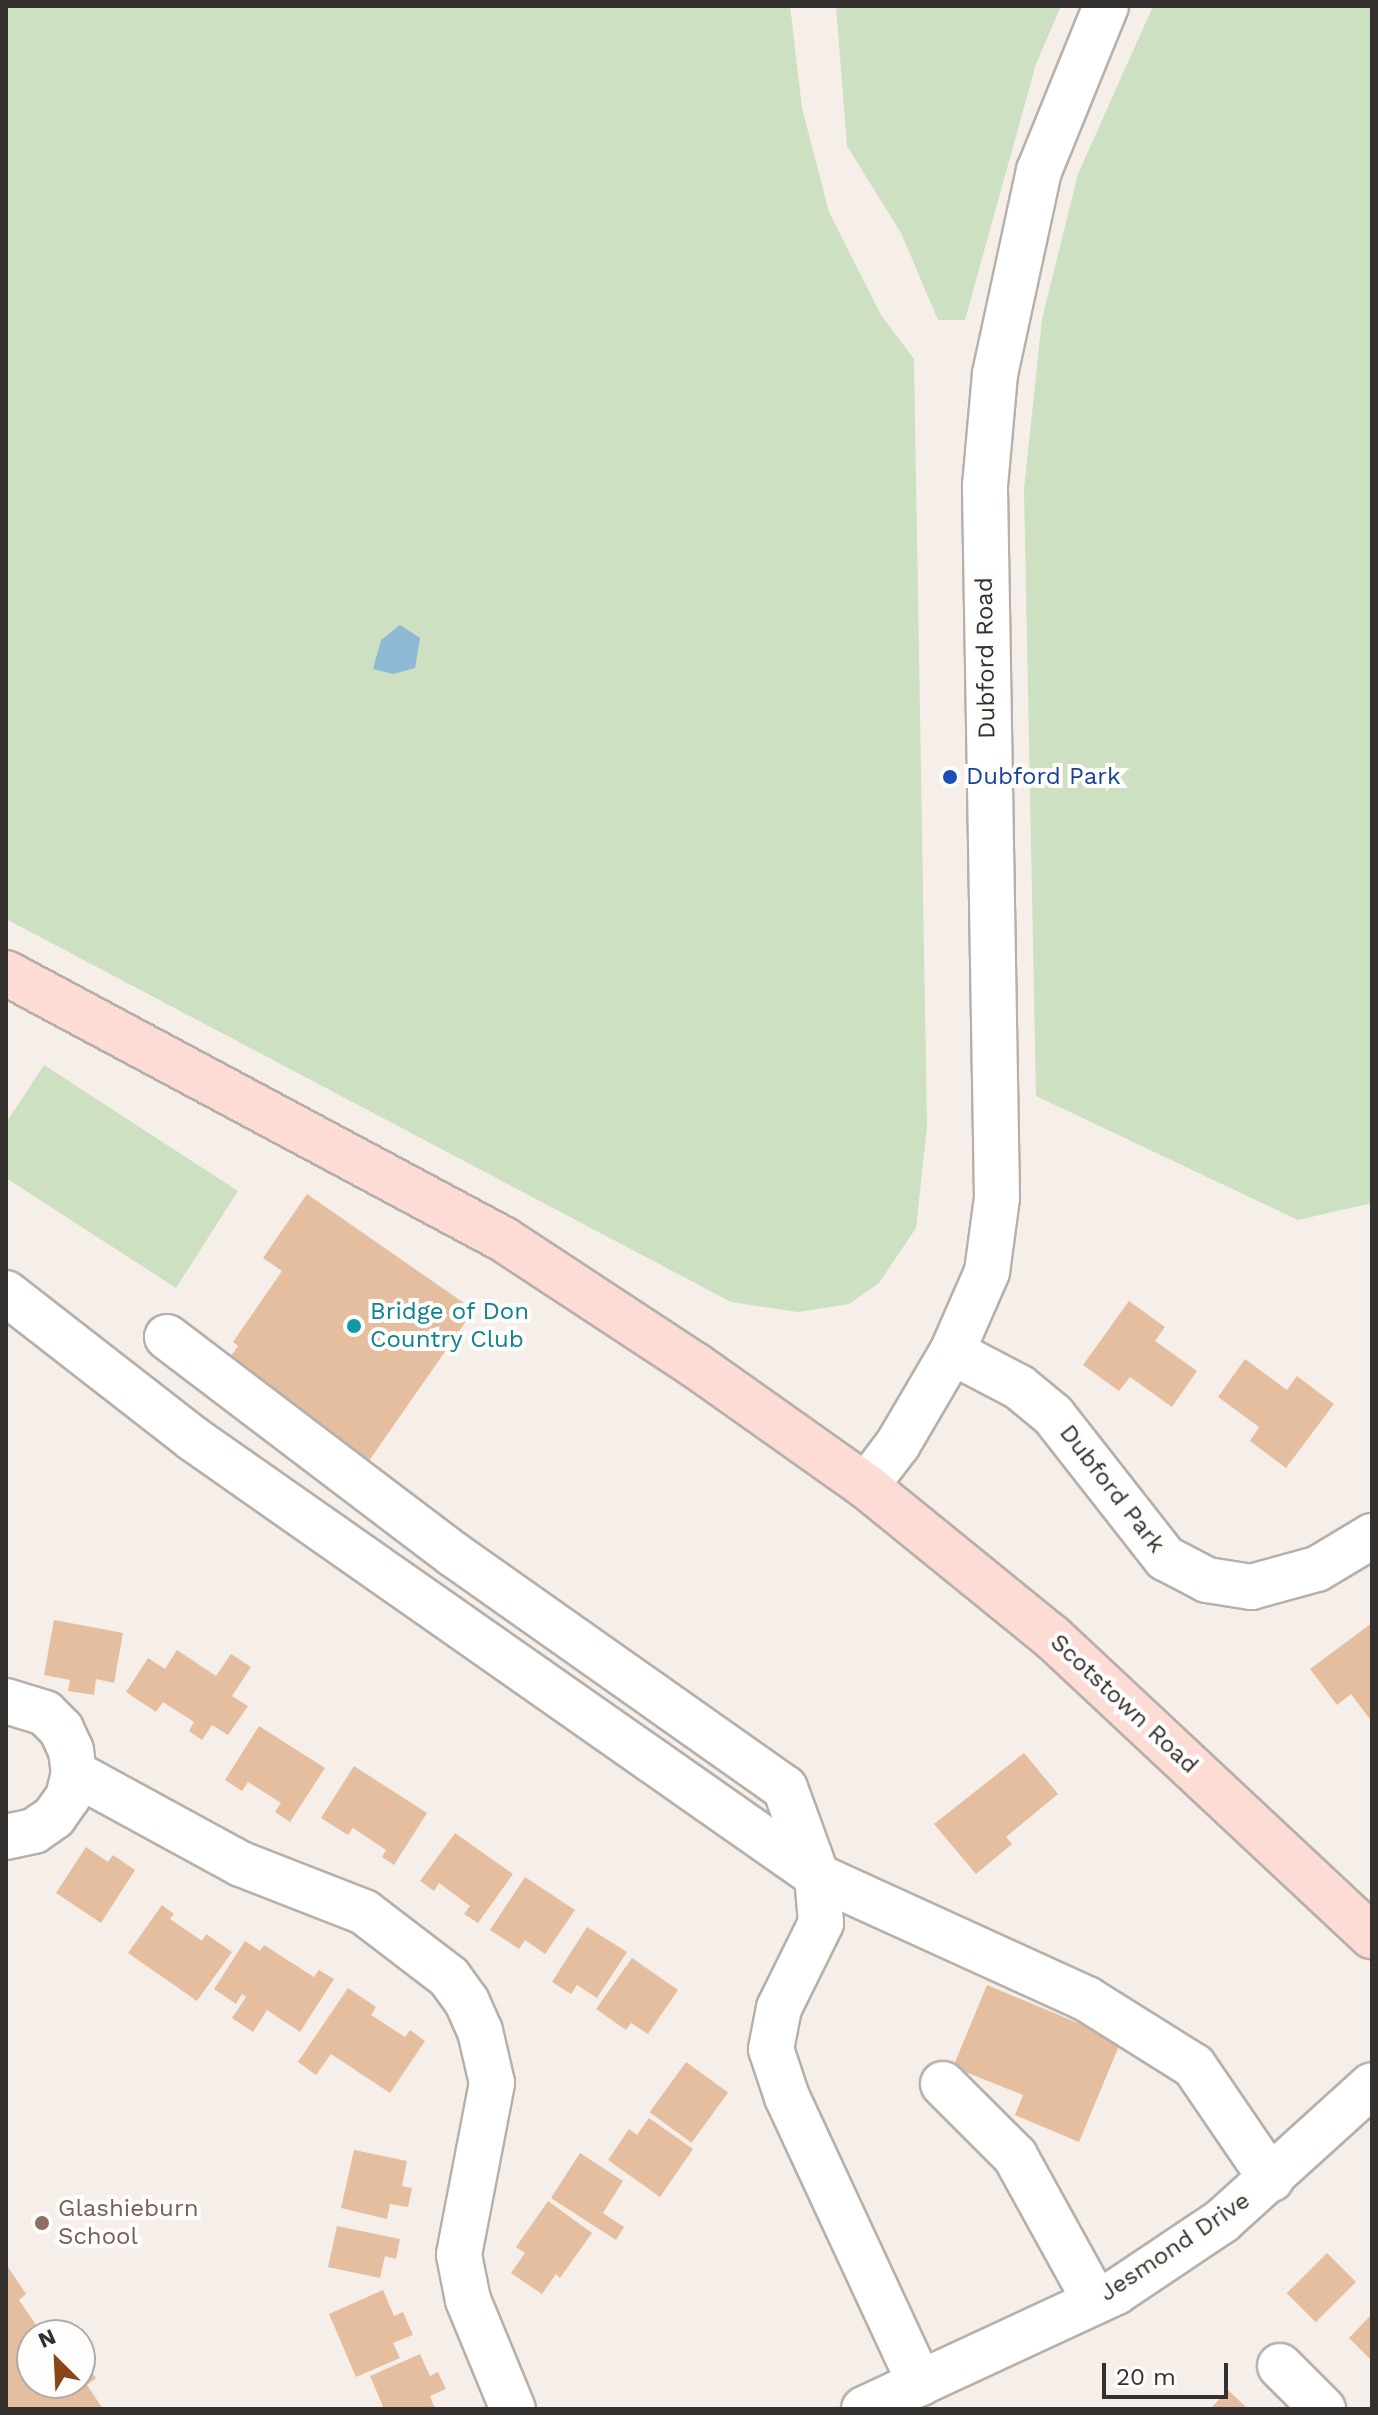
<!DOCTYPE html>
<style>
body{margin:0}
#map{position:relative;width:1378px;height:2415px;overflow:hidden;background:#f6efe9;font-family:"Work Sans",sans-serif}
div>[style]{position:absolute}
.green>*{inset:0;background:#cde0c2}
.water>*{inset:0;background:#8eb9d5}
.building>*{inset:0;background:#e4be9e;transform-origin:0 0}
.roads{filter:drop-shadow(2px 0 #b7b0aa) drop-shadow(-2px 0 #b7b0aa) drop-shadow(0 2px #b7b0aa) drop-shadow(0 -2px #b7b0aa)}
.minor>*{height:44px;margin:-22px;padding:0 22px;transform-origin:22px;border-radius:22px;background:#fff}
.major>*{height:44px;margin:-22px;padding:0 22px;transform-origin:22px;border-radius:22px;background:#fedcd6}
.dots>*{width:22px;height:22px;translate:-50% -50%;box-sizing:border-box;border:4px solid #fffdfc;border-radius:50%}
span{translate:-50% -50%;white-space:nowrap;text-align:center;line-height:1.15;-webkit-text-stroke:8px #fffdfc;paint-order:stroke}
.street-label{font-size:24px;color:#33302e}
.transit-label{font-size:24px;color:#164399}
.left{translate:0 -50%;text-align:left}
.culture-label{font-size:24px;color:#0d838f}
.education-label{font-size:24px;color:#785e54}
.frame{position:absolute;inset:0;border:8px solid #33302e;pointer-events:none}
.north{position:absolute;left:16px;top:2319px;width:80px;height:80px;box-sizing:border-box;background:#fffdfc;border:2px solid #adabaa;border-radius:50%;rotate:336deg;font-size:22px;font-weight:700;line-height:32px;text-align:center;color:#33302e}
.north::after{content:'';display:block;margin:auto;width:28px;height:36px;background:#894619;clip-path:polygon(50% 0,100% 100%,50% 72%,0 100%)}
.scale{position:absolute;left:1102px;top:2363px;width:126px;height:36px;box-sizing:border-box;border:4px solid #33302e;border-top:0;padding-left:10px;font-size:24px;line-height:28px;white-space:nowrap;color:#33302e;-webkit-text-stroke:6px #fffdfc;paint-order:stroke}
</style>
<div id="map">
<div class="green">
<div style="clip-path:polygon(6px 6px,790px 6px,802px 108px,829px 212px,881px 315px,914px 359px,927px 1127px,916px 1228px,879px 1283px,849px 1304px,798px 1312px,731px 1302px,6px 919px)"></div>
<div style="clip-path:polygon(836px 6px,1061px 6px,1036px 64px,965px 320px,938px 320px,901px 233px,847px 146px)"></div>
<div style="clip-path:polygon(1153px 6px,1372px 6px,1372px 1203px,1298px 1220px,1036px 1096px,1024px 489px,1042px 319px,1078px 174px)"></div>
<div style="clip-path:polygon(44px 1065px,238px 1191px,176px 1288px,6px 1178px,6px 1123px)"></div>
</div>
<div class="water">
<div style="clip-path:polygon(400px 625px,420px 638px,415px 668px,393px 674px,373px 669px,381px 640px)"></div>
</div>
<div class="building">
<div style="clip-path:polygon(307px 1194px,474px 1310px,364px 1468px,222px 1369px,238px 1346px,233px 1342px,282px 1271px,263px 1258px)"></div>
<div style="clip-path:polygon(1129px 1301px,1165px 1327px,1155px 1341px,1197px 1371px,1172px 1407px,1130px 1377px,1119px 1391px,1083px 1365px)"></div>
<div style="clip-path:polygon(1245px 1359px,1287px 1390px,1297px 1376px,1334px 1404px,1286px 1468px,1250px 1441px,1259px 1427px,1218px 1397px)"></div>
<div style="clip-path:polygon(54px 1620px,123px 1633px,114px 1683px,96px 1679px,94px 1695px,68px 1691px,70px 1680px,44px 1675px)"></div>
<div style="clip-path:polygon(1372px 1623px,1372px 1722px,1351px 1694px,1337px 1705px,1310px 1669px)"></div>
<div style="clip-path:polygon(177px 1650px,216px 1676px,231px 1654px,251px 1667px,232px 1696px,248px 1706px,228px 1735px,212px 1725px,202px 1740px,189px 1731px,194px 1722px,163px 1702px,156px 1712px,126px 1692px,148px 1658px,165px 1669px)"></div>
<div style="clip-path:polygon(259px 1726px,325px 1768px,290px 1822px,275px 1812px,281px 1803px,248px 1782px,242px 1791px,225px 1780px)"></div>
<div style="clip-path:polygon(1024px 1753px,1058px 1794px,1006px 1837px,1012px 1844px,976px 1874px,934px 1824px)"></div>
<div style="clip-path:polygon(354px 1766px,427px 1813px,394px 1865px,382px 1857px,386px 1850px,353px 1828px,348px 1835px,321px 1818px)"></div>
<div style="clip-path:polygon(455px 1833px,513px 1874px,478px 1923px,464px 1914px,470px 1906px,439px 1883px,434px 1891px,420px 1881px)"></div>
<div style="clip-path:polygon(86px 1847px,108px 1862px,113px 1855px,135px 1870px,101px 1923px,56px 1893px)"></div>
<div style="clip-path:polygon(525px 1877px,575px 1910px,545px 1954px,525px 1940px,519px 1949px,490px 1930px)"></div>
<div style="clip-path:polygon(162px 1905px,174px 1914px,170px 1919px,202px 1941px,206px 1934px,232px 1952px,197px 2001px,128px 1953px)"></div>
<div style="clip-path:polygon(587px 1927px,627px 1952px,597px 1998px,577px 1985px,571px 1994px,552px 1982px)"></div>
<div style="clip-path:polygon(245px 1941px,260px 1951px,264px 1945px,314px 1977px,319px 1970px,334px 1979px,300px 2032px,267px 2010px,253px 2032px,232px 2018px,246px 1997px,242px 1994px,236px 2004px,214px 1989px)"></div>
<div style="clip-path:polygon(632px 1958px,678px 1990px,648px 2034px,631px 2023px,626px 2030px,596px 2009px)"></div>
<div style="clip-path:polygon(987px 1985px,1121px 2041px,1079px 2142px,1015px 2115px,1023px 2095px,953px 2067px)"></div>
<div style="clip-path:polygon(348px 1988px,376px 2007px,371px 2015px,405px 2037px,410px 2030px,425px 2041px,390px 2093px,331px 2054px,316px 2075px,298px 2062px)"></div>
<div style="left:686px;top:2062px;width:52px;height:62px;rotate:36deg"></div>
<div style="clip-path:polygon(649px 2118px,693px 2149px,660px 2197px,608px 2160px,629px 2129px,637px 2135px)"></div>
<div style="clip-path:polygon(354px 2150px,407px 2161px,402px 2186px,412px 2188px,408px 2207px,390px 2204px,387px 2219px,341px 2208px)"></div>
<div style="clip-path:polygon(580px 2153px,623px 2181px,603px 2213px,624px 2227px,616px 2240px,551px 2198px)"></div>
<div style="clip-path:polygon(548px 2201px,592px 2233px,560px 2278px,556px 2274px,542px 2294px,511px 2273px,525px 2253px,516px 2247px)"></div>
<div style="clip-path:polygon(337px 2226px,400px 2239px,396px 2259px,385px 2256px,380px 2278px,328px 2267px)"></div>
<div style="left:1327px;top:2253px;width:41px;height:57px;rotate:45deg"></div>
<div style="clip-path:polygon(6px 2264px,26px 2294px,19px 2300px,43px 2335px,32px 2335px,32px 2383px,80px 2383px,80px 2355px,96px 2378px,87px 2385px,103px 2409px,6px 2409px)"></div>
<div style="clip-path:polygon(383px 2290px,394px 2316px,403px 2312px,413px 2335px,393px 2343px,400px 2358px,356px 2377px,329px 2314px)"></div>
<div style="clip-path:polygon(1372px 2314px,1372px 2361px,1349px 2338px)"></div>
<div style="clip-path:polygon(420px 2354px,430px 2376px,438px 2372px,446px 2389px,430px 2396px,435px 2409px,384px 2409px,370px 2376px)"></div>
<div style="clip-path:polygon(1228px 2390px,1248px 2409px,1210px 2409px)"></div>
</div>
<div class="roads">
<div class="minor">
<div style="left:6px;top:1293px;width:236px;rotate:37.9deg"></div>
<div style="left:192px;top:1438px;width:763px;rotate:35.02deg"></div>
<div style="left:817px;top:1876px;width:297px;rotate:24.5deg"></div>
<div style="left:1087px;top:1999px;width:126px;rotate:32.1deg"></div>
<div style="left:1194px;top:2066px;width:137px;rotate:55.7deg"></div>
<div style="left:167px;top:1337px;width:359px;rotate:37.2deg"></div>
<div style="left:453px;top:1554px;width:406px;rotate:35.2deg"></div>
<div style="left:785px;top:1788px;width:94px;rotate:70deg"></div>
<div style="left:817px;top:1876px;width:47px;rotate:85.1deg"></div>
<div style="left:821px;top:1923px;width:95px;rotate:116.3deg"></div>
<div style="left:779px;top:2008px;width:42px;rotate:101deg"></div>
<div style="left:771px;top:2049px;width:51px;rotate:71.6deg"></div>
<div style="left:787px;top:2097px;width:316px;rotate:65.1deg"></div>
<div style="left:952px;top:1352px;width:76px;rotate:27.6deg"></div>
<div style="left:1019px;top:1387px;width:44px;rotate:39.5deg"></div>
<div style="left:1053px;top:1415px;width:182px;rotate:51.9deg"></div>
<div style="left:1165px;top:1558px;width:47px;rotate:27.6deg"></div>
<div style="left:1207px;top:1580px;width:45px;rotate:9deg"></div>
<div style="left:1251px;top:1587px;width:68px;rotate:-15.3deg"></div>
<div style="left:1317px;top:1569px;width:64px;rotate:-31deg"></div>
<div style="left:866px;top:1486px;width:53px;rotate:-52.7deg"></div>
<div style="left:898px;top:1444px;width:107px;rotate:-59.6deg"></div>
<div style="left:952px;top:1352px;width:87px;rotate:-66.4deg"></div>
<div style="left:987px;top:1272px;width:75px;rotate:-82.3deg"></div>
<div style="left:997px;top:1198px;width:712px;rotate:-90.97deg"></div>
<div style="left:985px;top:486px;width:112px;rotate:-84.9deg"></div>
<div style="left:995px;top:374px;width:208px;rotate:-77.8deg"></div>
<div style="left:1039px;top:171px;width:178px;rotate:-67.9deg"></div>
<div style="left:6px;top:1701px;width:41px;rotate:17.1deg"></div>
<div style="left:45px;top:1713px;width:23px;rotate:45deg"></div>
<div style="left:61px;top:1729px;width:23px;rotate:65deg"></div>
<div style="left:71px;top:1750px;width:23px;rotate:83deg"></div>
<div style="left:74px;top:1773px;width:25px;rotate:104deg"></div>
<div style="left:68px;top:1797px;width:24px;rotate:125deg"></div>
<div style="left:54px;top:1817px;width:24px;rotate:145deg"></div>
<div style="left:34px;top:1831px;width:29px;rotate:168deg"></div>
<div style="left:74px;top:1773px;width:190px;rotate:28.6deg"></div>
<div style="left:241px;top:1864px;width:132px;rotate:21.3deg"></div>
<div style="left:364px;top:1912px;width:107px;rotate:37.4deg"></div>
<div style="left:449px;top:1977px;width:31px;rotate:54deg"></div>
<div style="left:467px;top:2002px;width:32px;rotate:66deg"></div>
<div style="left:480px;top:2031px;width:53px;rotate:77deg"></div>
<div style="left:492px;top:2083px;width:175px;rotate:100.9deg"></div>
<div style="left:459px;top:2255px;width:46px;rotate:78.7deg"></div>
<div style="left:468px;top:2300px;width:118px;rotate:67.6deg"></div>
<div style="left:943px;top:2084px;width:102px;rotate:45deg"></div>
<div style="left:1015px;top:2156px;width:166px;rotate:61.1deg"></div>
<div style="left:1280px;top:2366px;width:61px;rotate:45deg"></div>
<div style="left:864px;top:2409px;width:278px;rotate:-24.9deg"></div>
<div style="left:1116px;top:2292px;width:128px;rotate:-33.8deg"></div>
<div style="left:1222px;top:2221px;width:202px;rotate:-42.2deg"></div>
</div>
<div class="major">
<div style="left:6px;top:973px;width:564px;rotate:28.16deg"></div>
<div style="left:503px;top:1239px;width:230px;rotate:33.3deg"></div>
<div style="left:695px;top:1365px;width:209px;rotate:35.3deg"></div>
<div style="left:866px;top:1486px;width:240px;rotate:39.1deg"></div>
<div style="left:1052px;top:1637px;width:438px;rotate:43.1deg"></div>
</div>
</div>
<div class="dots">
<div style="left:950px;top:777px;background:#1a4fb4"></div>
<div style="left:354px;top:1326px;background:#0f9aa8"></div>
<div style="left:42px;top:2223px;background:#8d6e63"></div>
</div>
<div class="street-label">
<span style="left:986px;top:658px;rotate:-91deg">Dubford Road</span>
<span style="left:1112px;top:1489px;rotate:52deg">Dubford Park</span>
<span style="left:1124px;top:1704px;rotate:43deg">Scotstown Road</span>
<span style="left:1175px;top:2247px;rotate:-34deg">Jesmond Drive</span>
</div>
<div class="transit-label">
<span class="left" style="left:966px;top:777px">Dubford Park</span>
</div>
<div class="culture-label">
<span class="left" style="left:370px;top:1326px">Bridge of Don<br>Country Club</span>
</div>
<div class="education-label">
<span class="left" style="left:58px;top:2223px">Glashieburn<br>School</span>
</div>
<div class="frame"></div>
<div class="north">N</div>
<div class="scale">20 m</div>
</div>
